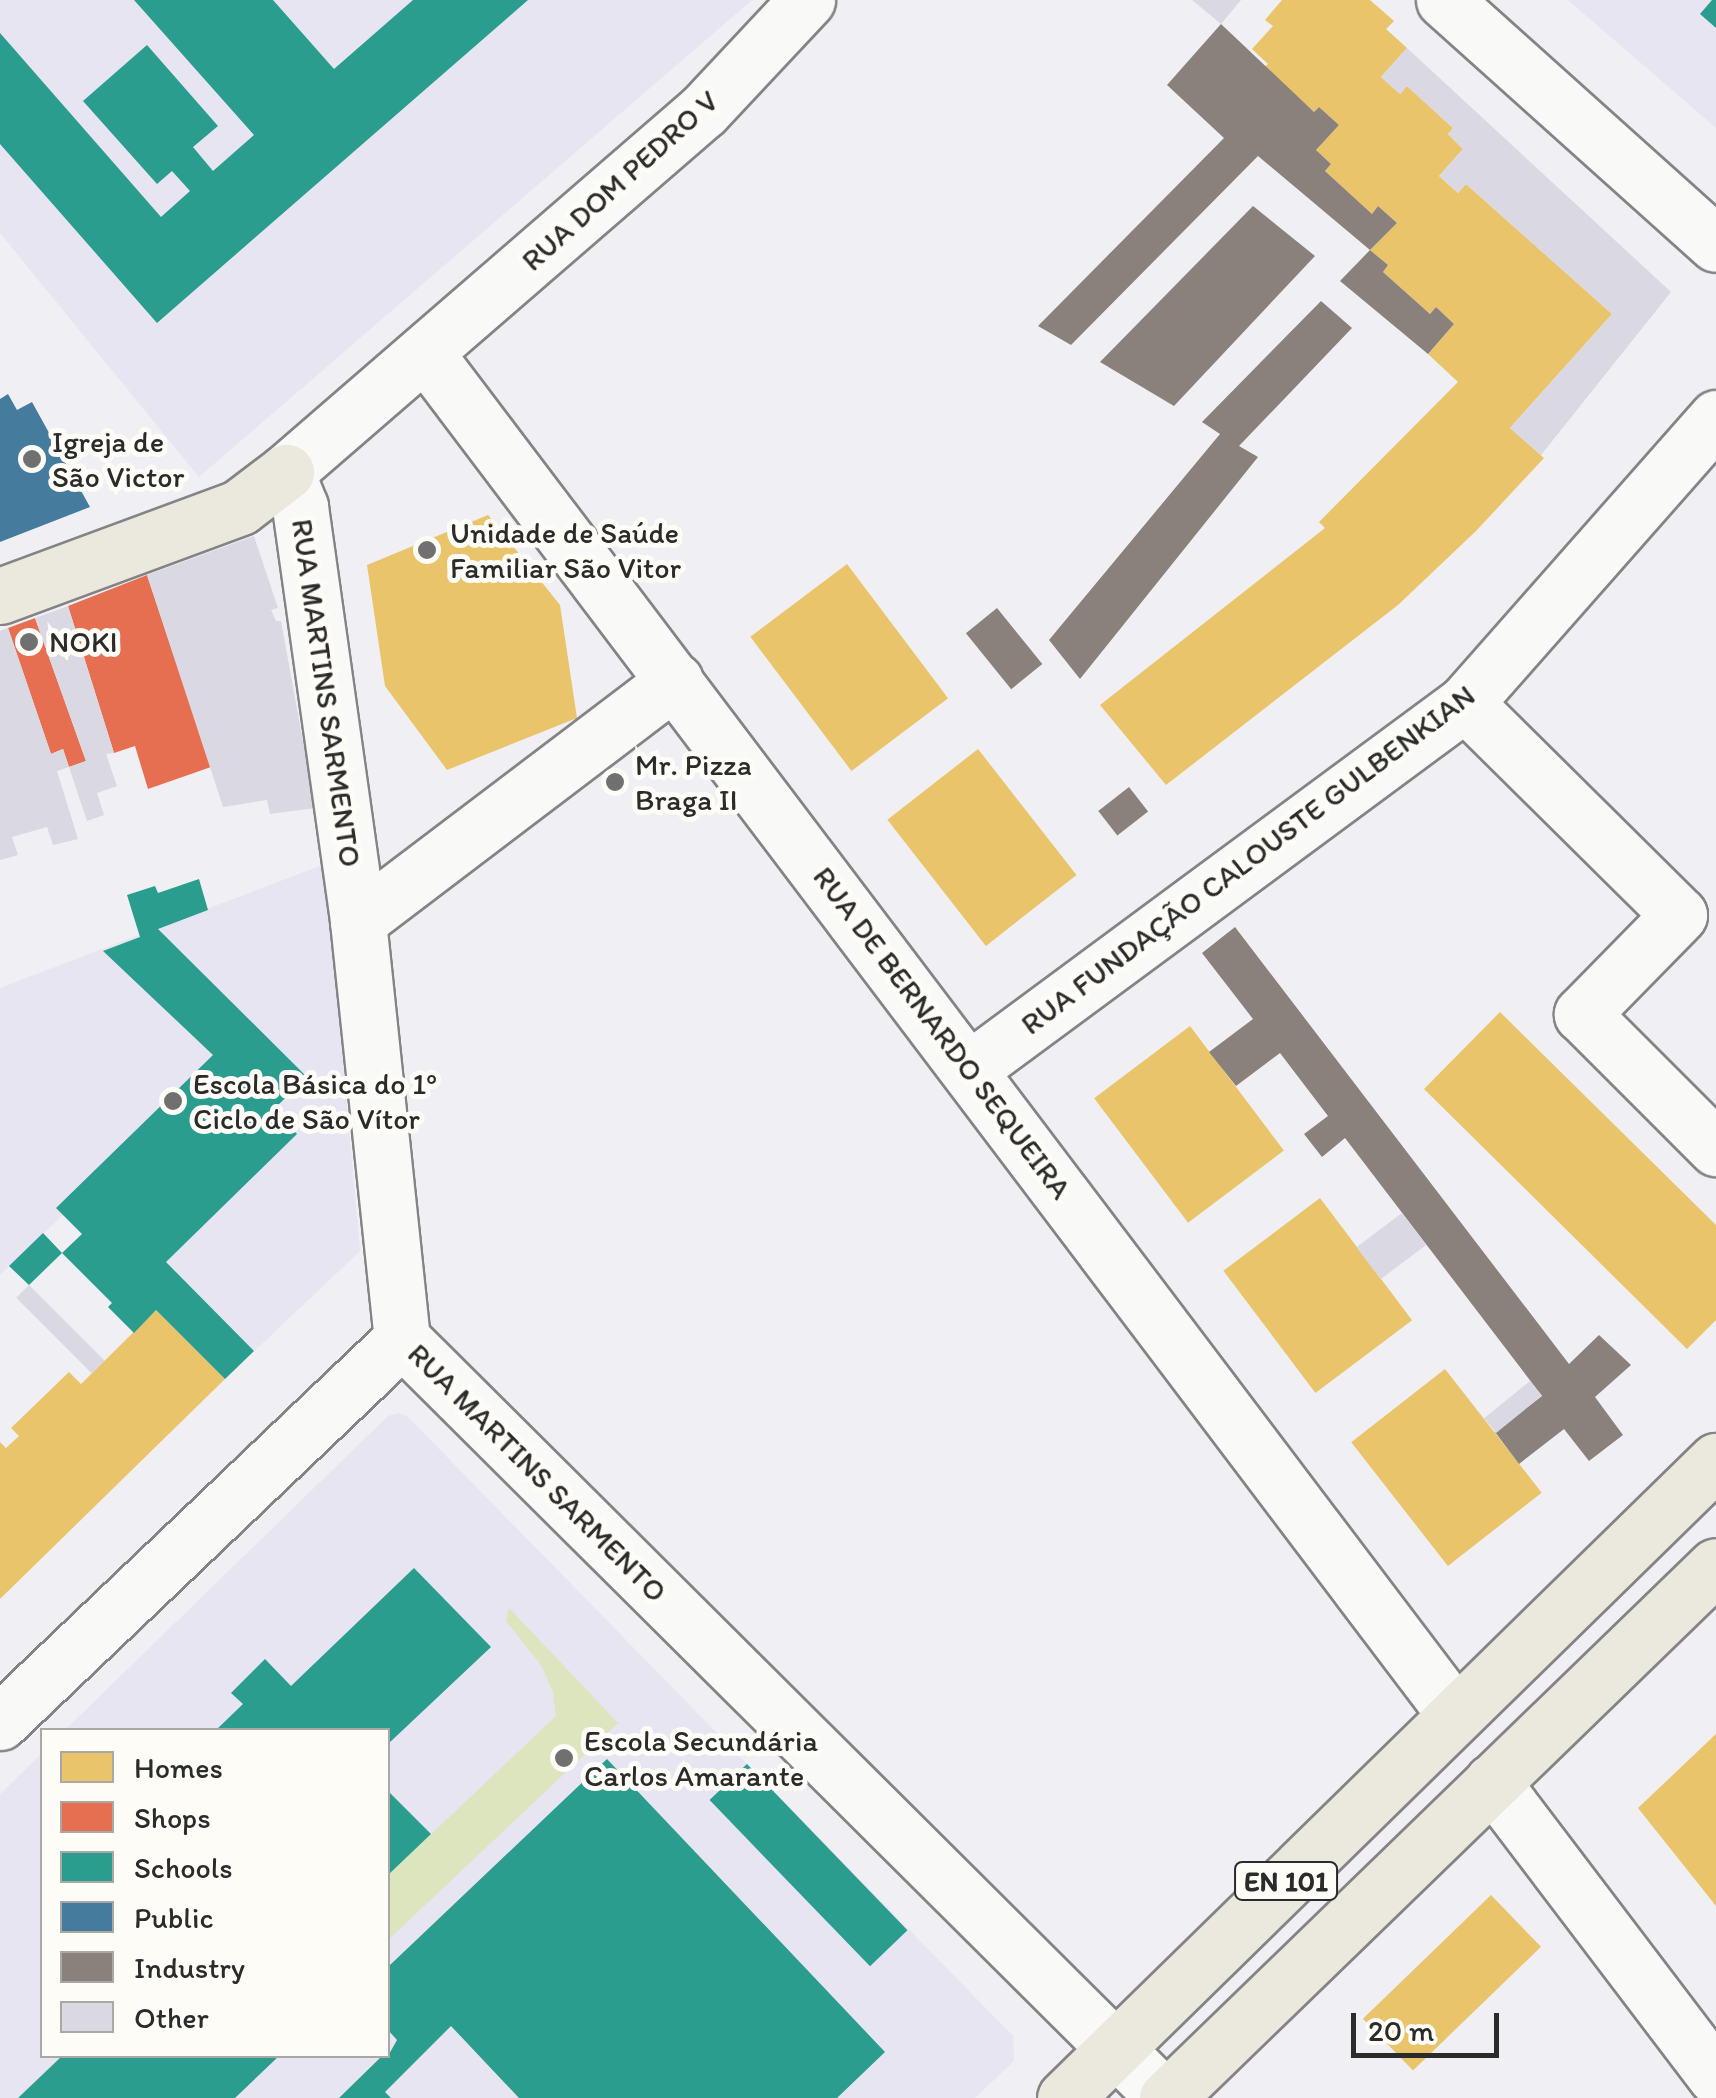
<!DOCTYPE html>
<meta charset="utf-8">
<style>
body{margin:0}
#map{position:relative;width:1716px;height:2098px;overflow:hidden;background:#f0eff3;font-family:Itim,sans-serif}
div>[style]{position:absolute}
.built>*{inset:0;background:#e6e5f1}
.green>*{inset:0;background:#dce5bd}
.homes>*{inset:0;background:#e9c46a;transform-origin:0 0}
.shops>*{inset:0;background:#e76f51}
.schools>*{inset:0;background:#2a9d8f;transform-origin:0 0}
.public>*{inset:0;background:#457b9d}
.industry>*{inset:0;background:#8a817c;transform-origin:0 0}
.building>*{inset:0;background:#d9d8e3;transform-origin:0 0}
.roads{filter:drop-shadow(2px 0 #848385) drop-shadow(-2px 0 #848385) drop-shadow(0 2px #848385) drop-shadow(0 -2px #848385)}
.minor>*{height:55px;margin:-27.5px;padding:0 27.5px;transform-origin:27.5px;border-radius:27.5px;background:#f9f9f8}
.major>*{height:55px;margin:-27.5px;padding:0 27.5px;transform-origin:27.5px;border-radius:27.5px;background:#ebe8dd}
.dots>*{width:28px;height:28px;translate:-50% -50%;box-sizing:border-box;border:5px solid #fdfcf7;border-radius:50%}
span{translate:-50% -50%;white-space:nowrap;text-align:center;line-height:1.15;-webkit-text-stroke:10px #fdfcf7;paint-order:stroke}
.shield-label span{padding:2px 8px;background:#fdfcf7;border:2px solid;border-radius:8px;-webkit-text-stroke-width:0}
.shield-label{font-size:28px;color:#2b2b2b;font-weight:700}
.street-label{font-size:30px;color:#2b2b2b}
.poi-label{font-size:30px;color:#2b2b2b}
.left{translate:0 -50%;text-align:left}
.legend{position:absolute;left:40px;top:1728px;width:350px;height:330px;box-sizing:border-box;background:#fdfcf7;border:2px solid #a9a8a5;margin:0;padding:12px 18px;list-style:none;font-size:30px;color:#2b2b2b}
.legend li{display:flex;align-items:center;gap:20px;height:50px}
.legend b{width:50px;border:2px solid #a9a8a5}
.scale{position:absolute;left:1351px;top:2013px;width:148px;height:45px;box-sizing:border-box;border:5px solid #2b2b2b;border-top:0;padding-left:12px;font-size:30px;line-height:35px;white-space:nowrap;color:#2b2b2b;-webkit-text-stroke:8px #fdfcf7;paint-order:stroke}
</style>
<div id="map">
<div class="built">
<div style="clip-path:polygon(0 0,752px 0,199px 477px,0 233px)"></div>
<div style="clip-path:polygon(1568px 0,1716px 0,1716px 128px)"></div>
<div style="clip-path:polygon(325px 864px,360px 1251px,225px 1379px,63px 1215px,0 1275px,0 988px)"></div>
<div style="clip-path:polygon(398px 1413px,407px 1416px,1013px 2036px,1014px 2061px,975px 2098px,0 2098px,0 1794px,42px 1753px,42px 2056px,388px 2056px,388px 1730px,65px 1730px,388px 1416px)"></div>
</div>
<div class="green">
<div style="clip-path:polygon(509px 1608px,618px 1723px,388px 1940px,388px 1875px,556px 1716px,553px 1692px,541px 1665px,506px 1621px)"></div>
</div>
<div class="homes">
<div style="clip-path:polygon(1282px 0,1370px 0,1394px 21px,1386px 29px,1407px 48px,1381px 77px,1400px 94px,1407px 86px,1453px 128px,1448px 134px,1463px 149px,1439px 176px,1458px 193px,1466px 184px,1612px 314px,1510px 428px,1544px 458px,1476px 531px,1398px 605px,1166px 785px,1100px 705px,1325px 528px,1319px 522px,1458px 382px,1428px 354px,1454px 324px,1436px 307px,1430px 314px,1383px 272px,1388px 265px,1370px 250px,1397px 223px,1378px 206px,1372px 214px,1325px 171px,1331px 164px,1316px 150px,1339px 125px,1319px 107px,1314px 112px,1264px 67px,1268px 64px,1252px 49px,1273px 26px,1265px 20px)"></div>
<div style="clip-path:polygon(488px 515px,560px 605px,577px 718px,447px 770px,385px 686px,367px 565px)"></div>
<div style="left:847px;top:564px;width:168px;height:121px;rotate:53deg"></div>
<div style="left:978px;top:749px;width:160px;height:115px;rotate:52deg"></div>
<div style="clip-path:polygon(1500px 1012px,1716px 1225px,1716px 1320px,1687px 1349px,1424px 1089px)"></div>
<div style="left:1190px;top:1026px;width:156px;height:120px;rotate:53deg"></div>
<div style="left:1320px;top:1198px;width:153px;height:121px;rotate:53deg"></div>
<div style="clip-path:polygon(156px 1310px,225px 1379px,0 1599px,0 1442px,6px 1448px,19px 1436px,11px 1428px,69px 1372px,81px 1384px)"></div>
<div style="left:1445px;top:1369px;width:157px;height:119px;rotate:52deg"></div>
<div style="clip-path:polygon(1716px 1734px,1716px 1906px,1638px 1808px)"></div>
<div style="left:1491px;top:1895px;width:72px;height:178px;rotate:46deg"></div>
</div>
<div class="shops">
<div style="clip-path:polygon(147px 575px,211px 767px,148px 789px,135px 746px,114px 753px,68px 606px)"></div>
<div style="clip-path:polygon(35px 618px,86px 761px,69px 767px,63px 749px,51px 754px,8px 628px)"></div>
</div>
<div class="schools">
<div style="clip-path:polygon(134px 0,273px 0,334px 69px,413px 0,528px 0,157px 323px,0 144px,0 33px,161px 217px,190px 191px,172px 171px,157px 184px,83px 101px,147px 45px,218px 126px,193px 147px,213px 171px,254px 135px)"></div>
<div style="clip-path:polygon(1712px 0,1716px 0,1716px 28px,1700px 14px)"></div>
<div style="clip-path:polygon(199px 879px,208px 910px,158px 929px,307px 1077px,273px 1110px,297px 1134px,166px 1262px,254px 1351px,225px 1379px,156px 1310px,134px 1333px,108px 1307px,112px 1303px,62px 1253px,29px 1285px,9px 1266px,43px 1233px,62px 1253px,82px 1234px,56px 1208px,213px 1055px,103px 951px,140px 937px,127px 895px,155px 886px,158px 893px)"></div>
<div style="clip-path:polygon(414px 1568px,491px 1647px,388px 1744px,388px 1730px,216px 1730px,243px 1704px,231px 1693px,265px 1659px,291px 1686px)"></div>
<div style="clip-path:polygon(607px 1759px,885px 2052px,837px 2098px,519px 2098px,451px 2026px,385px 2092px,391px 2098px,339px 2098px,382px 2056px,388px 2056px,397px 2040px,388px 2030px,388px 1962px,390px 1965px)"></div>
<div style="left:747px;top:1764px;width:231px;height:52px;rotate:46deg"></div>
<div style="clip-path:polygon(388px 1791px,431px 1834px,388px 1875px)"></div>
<div style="clip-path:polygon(62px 2056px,279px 2056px,235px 2098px,18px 2098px)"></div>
</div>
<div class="public">
<div style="clip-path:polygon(8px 394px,17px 410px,32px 402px,90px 507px,0 542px,0 399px)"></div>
</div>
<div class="industry">
<div style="clip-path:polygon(1221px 24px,1314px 112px,1319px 107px,1339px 125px,1316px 150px,1331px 164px,1325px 171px,1372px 214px,1378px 206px,1397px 223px,1370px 250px,1258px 156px,1071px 345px,1038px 326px,1224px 138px,1167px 85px)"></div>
<div style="clip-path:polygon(1253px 206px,1315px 256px,1174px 406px,1100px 362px)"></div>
<div style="clip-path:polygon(1370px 250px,1388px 265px,1383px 272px,1430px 314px,1436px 307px,1454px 324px,1428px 354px,1340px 281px)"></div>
<div style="clip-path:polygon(1321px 301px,1352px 328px,1239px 446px,1258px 457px,1080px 679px,1049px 640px,1220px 434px,1202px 422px)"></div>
<div style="left:997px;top:608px;width:72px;height:40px;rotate:51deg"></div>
<div style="left:1129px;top:787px;width:31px;height:39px;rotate:52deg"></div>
<div style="clip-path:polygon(1235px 927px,1569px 1364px,1599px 1335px,1631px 1365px,1595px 1397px,1623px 1435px,1589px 1461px,1564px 1429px,1519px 1464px,1495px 1432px,1542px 1396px,1345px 1138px,1322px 1157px,1304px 1134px,1328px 1116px,1280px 1053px,1236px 1086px,1209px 1052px,1253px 1019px,1202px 953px)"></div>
</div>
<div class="building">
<div style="clip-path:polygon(1192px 0,1241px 0,1221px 24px)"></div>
<div style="clip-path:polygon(1407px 48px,1671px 292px,1541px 455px,1510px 428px,1612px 314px,1466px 184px,1458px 193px,1439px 176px,1463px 149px,1448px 134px,1453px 128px,1407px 86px,1400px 94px,1381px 77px)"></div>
<div style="clip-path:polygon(254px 536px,278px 608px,271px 610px,276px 621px,281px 621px,315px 808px,270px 814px,267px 800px,223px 807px,147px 575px)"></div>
<div style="clip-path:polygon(68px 606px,114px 753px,106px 754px,117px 786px,97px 793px,104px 815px,87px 821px,69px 767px,86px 761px,35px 618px)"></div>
<div style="clip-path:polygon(8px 628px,51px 754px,63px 749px,69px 767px,57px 771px,78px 839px,53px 845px,47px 827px,12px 837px,18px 855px,0 860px,0 631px)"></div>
<div style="left:1402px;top:1213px;width:40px;height:57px;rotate:53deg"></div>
<div style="left:29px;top:1285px;width:107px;height:18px;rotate:45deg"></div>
<div style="left:1530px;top:1381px;width:19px;height:59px;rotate:51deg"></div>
</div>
<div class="roads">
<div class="minor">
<div style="left:807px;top:0;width:151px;rotate:133.1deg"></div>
<div style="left:704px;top:110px;width:553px;rotate:139.11deg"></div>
<div style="left:286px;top:472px;width:38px;rotate:68deg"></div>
<div style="left:300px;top:507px;width:418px;rotate:82deg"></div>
<div style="left:358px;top:921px;width:420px;rotate:84deg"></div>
<div style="left:402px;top:1339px;width:1076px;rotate:44.85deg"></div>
<div style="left:1444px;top:0;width:365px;rotate:41.9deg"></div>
<div style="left:426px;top:354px;width:1705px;rotate:52.89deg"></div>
<div style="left:1465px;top:703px;width:301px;rotate:44.7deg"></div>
<div style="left:1679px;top:915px;width:139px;rotate:134.4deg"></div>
<div style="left:1582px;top:1014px;width:190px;rotate:45deg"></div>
<div style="left:358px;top:921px;width:398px;rotate:-37.2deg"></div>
<div style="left:971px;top:1068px;width:614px;rotate:-36.46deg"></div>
<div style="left:1465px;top:703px;width:380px;rotate:-48.6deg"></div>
<div style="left:0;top:1722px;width:555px;rotate:-43.61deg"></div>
<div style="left:1492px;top:1782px;width:370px;rotate:52.8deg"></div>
</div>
<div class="major">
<div style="left:0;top:596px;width:256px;rotate:-20.3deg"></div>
<div style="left:240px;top:507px;width:58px;rotate:-37.3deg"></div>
<div style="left:1065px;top:2098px;width:911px;rotate:-44.38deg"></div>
<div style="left:1167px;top:2098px;width:764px;rotate:-44.1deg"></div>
</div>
</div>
<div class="dots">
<div style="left:32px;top:459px;background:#707071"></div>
<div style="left:427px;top:550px;background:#707071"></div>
<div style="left:29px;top:642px;background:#707071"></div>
<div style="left:615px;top:782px;background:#707071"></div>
<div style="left:173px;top:1101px;background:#707071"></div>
<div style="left:564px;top:1758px;background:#707071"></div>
</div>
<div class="shield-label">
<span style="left:1286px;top:1881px">EN 101</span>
</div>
<div class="street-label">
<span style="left:620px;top:181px;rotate:-42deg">RUA DOM PEDRO V</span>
<span style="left:326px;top:693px;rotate:82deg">RUA MARTINS SARMENTO</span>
<span style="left:1248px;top:860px;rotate:-37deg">RUA FUNDAÇÃO CALOUSTE GULBENKIAN</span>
<span style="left:942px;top:1033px;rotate:53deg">RUA DE BERNARDO SEQUEIRA</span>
<span style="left:537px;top:1473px;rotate:45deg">RUA MARTINS SARMENTO</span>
</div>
<div class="poi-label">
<span class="left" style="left:52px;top:459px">Igreja de<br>São Victor</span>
<span class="left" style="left:450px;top:550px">Unidade de Saúde<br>Familiar São Vitor</span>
<span class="left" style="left:49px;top:642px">NOKI</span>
<span class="left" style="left:635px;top:782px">Mr. Pizza<br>Braga II</span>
<span class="left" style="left:193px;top:1101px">Escola Básica do 1º<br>Ciclo de São Vítor</span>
<span class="left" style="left:584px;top:1758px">Escola Secundária<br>Carlos Amarante</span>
</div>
<ul class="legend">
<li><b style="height:28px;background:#e9c46a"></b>Homes</li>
<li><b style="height:28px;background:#e76f51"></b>Shops</li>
<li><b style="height:28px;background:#2a9d8f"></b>Schools</li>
<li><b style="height:28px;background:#457b9d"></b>Public</li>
<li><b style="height:28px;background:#8a817c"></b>Industry</li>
<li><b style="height:28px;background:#d9d8e3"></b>Other</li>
</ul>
<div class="scale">20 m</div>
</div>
